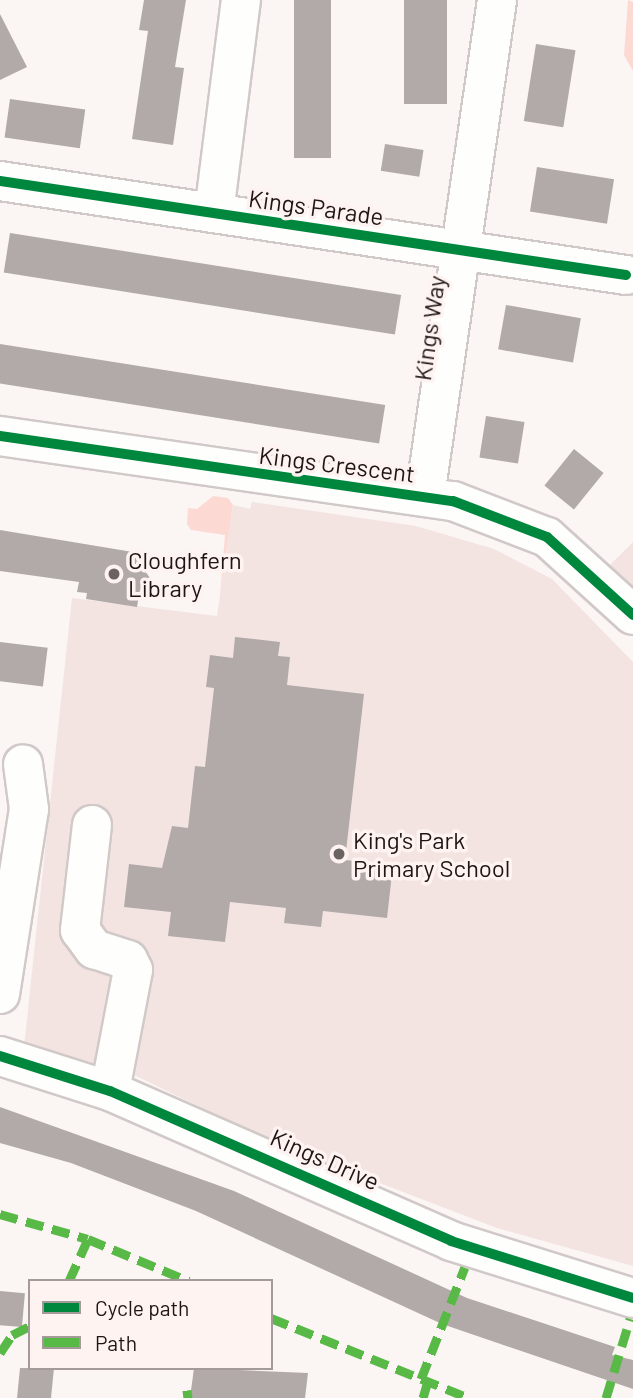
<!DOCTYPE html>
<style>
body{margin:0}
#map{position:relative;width:633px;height:1398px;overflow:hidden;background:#fbf5f4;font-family:Barlow,sans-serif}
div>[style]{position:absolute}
.built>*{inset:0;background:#f3e4e2}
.green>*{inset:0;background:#fdd9d4}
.building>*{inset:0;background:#b1aaa9;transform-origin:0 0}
.roads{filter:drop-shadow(2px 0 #d1c9c8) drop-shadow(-2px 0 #d1c9c8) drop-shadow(0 2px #d1c9c8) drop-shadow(0 -2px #d1c9c8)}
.minor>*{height:38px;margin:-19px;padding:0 19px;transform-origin:19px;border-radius:19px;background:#fefefd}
.quiet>*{height:9px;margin-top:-4.5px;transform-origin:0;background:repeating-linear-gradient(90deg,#58b947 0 18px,transparent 0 27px)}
.cycleway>*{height:10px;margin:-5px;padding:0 5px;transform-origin:5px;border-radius:5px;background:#00873e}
.dots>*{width:19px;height:19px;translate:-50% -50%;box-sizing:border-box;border:4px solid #fef3f1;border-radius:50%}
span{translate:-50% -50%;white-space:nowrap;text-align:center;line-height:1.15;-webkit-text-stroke:7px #fef3f1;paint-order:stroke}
.street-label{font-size:24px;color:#1e1514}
.poi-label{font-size:24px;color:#1e1514}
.left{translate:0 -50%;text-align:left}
.legend{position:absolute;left:28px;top:1279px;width:245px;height:91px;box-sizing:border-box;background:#fef3f1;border:2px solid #a49a99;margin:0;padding:9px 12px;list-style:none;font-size:21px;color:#1e1514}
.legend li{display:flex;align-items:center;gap:14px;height:35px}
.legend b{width:35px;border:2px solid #a49a99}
</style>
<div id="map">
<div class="built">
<div style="clip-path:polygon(252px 502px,416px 526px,494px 549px,552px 579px,633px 662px,633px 1266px,497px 1228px,270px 1141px,128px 1072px,24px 1047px,72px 598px,217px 616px,233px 505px,250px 509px)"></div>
<div style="clip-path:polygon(633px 542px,633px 615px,597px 578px)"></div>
</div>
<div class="green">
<div style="clip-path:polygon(628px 0,633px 2px,633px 71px,624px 55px)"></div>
<div style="clip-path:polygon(213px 496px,228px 498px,233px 505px,220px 596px,225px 535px,191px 530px,187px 524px,188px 508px,197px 509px)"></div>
</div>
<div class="building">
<div style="clip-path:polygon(144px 0,186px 0,175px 67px,184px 68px,173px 145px,132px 139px,148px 31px,139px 30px)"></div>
<div style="left:294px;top:0;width:37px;height:158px"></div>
<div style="left:404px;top:0;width:43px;height:104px"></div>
<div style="clip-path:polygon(0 14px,27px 67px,0 80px)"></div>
<div style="left:536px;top:44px;width:40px;height:78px;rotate:9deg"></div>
<div style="left:10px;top:99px;width:76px;height:39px;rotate:8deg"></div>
<div style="left:385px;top:144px;width:39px;height:27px;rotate:9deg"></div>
<div style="left:537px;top:167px;width:78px;height:45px;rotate:9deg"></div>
<div style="left:10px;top:233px;width:396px;height:40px;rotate:9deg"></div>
<div style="left:506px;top:305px;width:76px;height:45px;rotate:10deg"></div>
<div style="left:0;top:344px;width:390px;height:39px;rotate:9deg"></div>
<div style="left:486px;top:416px;width:39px;height:42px;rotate:9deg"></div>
<div style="left:574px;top:449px;width:38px;height:47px;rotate:39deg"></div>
<div style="clip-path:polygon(0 530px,145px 554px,143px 568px,152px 581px,140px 590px,137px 607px,86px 599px,87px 593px,77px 592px,79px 582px,0 571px)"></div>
<div style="clip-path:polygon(235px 637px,280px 642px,278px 656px,290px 657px,287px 685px,364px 694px,345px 860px,393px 865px,387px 918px,323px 911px,321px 927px,284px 923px,286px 908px,230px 902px,225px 942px,168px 936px,171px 912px,124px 907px,129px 864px,162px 868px,172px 826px,188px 828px,195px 766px,205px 767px,214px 688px,206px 687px,210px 655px,233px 658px)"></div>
<div style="left:0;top:642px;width:48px;height:39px;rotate:7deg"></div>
<div style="clip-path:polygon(0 1107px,234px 1191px,467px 1298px,615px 1347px,612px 1355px,633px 1360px,633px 1389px,442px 1324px,196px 1211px,71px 1163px,0 1143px)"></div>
<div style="left:0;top:1291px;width:25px;height:34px;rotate:5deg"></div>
<div style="clip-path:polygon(20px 1368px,54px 1368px,51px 1398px,17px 1398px)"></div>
<div style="clip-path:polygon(194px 1368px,308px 1373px,305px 1398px,190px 1398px)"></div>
</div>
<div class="roads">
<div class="minor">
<div style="left:0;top:181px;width:633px;rotate:8.54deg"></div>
<div style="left:214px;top:213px;width:215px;rotate:-82.8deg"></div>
<div style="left:0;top:436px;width:458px;rotate:8.2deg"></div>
<div style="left:453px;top:501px;width:101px;rotate:21deg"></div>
<div style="left:547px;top:537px;width:116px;rotate:42.2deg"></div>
<div style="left:425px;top:496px;width:501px;rotate:-81.74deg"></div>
<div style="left:92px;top:825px;width:106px;rotate:96.5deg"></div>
<div style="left:80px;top:930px;width:24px;rotate:54deg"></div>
<div style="left:94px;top:949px;width:36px;rotate:18deg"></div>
<div style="left:128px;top:960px;width:11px;rotate:63deg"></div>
<div style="left:133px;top:970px;width:123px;rotate:100.8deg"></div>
<div style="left:0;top:994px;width:187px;rotate:-81.1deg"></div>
<div style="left:29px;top:809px;width:45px;rotate:-97.6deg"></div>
<div style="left:0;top:1056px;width:115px;rotate:17.7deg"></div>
<div style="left:110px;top:1091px;width:373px;rotate:23.7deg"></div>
<div style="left:451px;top:1241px;width:191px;rotate:17.4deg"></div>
</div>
</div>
<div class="quiet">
<div style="left:0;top:1214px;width:91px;rotate:15.9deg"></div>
<div style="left:88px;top:1239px;width:109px;rotate:22.6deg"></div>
<div style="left:69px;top:1281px;width:46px;rotate:-65.7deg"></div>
<div style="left:271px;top:1318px;width:214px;rotate:22deg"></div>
<div style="left:0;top:1353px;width:22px;rotate:-56deg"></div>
<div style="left:12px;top:1335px;width:20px;rotate:-27deg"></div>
<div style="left:421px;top:1379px;width:120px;rotate:-68.6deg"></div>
<div style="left:187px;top:1390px;width:8px;rotate:83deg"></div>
<div style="left:423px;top:1398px;width:18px;rotate:-74deg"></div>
<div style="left:606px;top:1398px;width:83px;rotate:-73.1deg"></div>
</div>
<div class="cycleway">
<div style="left:0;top:181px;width:633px;rotate:8.54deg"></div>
<div style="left:0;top:436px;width:458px;rotate:8.2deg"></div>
<div style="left:453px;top:501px;width:101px;rotate:21deg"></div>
<div style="left:547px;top:537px;width:116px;rotate:42.2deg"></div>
<div style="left:0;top:1056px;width:115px;rotate:17.7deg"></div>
<div style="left:110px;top:1091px;width:373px;rotate:23.7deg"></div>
<div style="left:451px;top:1241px;width:191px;rotate:17.4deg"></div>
</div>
<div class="dots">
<div style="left:114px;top:574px;background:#6b6362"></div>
<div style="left:339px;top:854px;background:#6b6362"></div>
</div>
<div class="street-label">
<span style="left:316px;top:207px;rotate:8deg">Kings Parade</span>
<span style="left:429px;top:328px;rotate:-82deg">Kings Way</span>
<span style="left:337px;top:464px;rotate:7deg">Kings Crescent</span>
<span style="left:325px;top:1159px;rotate:24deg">Kings Drive</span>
</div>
<div class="poi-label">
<span class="left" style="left:128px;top:574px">Cloughfern<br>Library</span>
<span class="left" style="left:353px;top:854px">King's Park<br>Primary School</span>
</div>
<ul class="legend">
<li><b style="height:9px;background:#00873e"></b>Cycle path</li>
<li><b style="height:9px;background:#58b947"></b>Path</li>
</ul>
</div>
